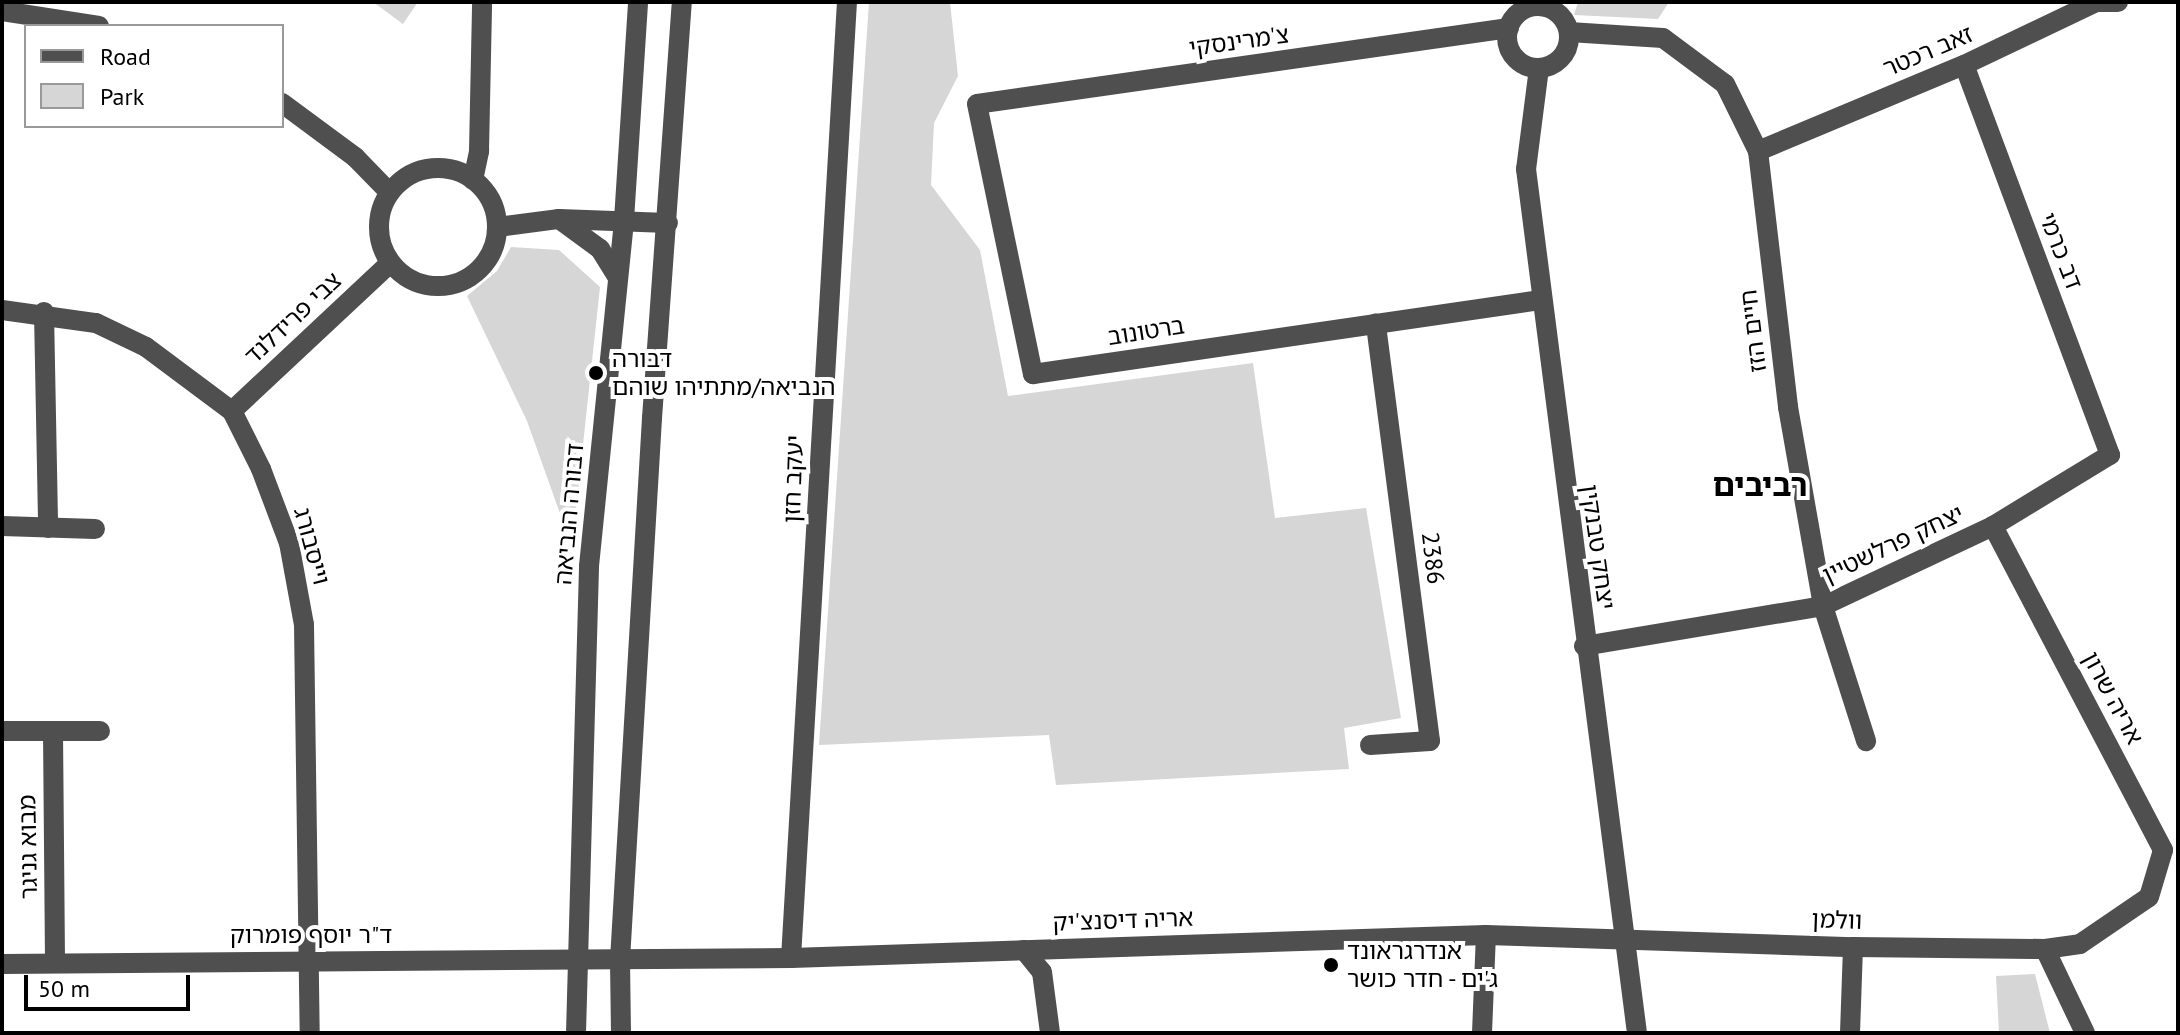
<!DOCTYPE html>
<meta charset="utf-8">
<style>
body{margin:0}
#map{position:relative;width:2180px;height:1035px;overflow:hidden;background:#fff;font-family:"PT Sans","Noto Sans Hebrew",sans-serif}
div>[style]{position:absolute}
.green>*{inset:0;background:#d6d6d6}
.minor>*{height:20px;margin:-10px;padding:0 10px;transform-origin:10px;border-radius:10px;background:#4f4f4f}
.minor>.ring{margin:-10px;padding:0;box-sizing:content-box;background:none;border:20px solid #4f4f4f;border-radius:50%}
.dots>*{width:22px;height:22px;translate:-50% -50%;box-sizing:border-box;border:4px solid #fff;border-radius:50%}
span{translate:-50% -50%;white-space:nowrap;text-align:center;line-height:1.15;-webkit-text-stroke:8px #fff;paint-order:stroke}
.street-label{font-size:24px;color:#000}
.poi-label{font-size:24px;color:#000}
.left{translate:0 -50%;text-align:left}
.district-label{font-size:32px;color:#000;font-weight:700}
.frame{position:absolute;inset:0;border:4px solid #000;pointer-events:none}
.legend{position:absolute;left:24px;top:24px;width:260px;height:104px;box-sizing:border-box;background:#fff;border:2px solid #999;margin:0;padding:10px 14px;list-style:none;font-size:24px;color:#000}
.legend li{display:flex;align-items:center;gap:16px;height:40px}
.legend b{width:40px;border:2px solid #999}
.scale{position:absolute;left:24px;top:975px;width:166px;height:36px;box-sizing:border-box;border:4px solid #000;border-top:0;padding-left:10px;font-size:24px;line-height:28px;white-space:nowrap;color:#000;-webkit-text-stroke:6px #fff;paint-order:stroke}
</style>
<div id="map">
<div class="green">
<div style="clip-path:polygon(373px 2px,418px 2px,403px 24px)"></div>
<div style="clip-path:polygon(869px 2px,950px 2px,958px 76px,934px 123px,931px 185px,980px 250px,1008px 396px,1253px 363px,1275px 518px,1366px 508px,1401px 718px,1344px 728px,1349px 769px,1056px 785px,1049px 735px,819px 745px)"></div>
<div style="clip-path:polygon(1578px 2px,1669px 2px,1658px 19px,1574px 15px)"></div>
<div style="clip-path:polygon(511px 247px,559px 250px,600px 287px,572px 547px,527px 421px,467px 296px,497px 271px)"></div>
<div style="clip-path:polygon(2035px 974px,2050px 1033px,1999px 1033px,1996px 976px)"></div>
</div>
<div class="minor">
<div class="ring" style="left:1507px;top:6px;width:42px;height:42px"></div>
<div style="left:2px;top:11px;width:98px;rotate:8.8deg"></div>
<div style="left:1509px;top:28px;width:537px;rotate:171.87deg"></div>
<div style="left:977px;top:104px;width:276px;rotate:78.3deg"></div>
<div style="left:1033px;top:374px;width:512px;rotate:-8.3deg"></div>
<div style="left:1569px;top:32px;width:94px;rotate:3.7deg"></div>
<div style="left:1663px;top:38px;width:77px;rotate:36.6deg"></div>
<div style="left:1725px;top:84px;width:75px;rotate:63.8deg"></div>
<div style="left:1758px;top:151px;width:258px;rotate:83.3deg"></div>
<div style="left:1788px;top:407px;width:202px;rotate:80deg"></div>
<div style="left:1823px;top:606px;width:142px;rotate:72.3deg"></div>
<div style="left:1539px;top:68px;width:102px;rotate:97.3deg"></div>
<div style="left:1526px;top:169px;width:871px;rotate:82.68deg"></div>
<div style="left:282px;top:103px;width:91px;rotate:36.5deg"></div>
<div style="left:355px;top:157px;width:49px;rotate:45.8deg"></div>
<div style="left:1758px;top:151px;width:223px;rotate:-22.7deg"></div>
<div style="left:1964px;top:65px;width:146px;rotate:-25.5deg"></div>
<div style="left:2096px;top:2px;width:22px"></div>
<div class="ring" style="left:379px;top:168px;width:98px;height:98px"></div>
<div style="left:473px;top:180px;width:30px;rotate:-78deg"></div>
<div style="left:479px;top:151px;width:149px;rotate:-88.8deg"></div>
<div style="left:559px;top:219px;width:51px;rotate:36.2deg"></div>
<div style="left:600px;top:249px;width:32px;rotate:58deg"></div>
<div style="left:497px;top:227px;width:63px;rotate:-7.4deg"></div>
<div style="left:559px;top:219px;width:109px;rotate:2.1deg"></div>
<div style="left:2px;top:310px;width:95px;rotate:7.9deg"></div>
<div style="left:96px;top:323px;width:55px;rotate:25.6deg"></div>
<div style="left:146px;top:347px;width:107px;rotate:36.7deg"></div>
<div style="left:232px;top:411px;width:65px;rotate:63.4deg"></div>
<div style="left:261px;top:469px;width:79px;rotate:69.3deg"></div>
<div style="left:289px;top:543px;width:83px;rotate:79.6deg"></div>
<div style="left:304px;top:625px;width:408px;rotate:89.2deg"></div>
<div style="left:44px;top:312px;width:216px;rotate:88.9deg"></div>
<div style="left:232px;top:411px;width:216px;rotate:-43.1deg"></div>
<div style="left:2px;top:526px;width:93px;rotate:1.8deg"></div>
<div style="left:1584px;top:646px;width:242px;rotate:-9.5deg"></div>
<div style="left:1823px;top:606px;width:188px;rotate:-25.2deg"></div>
<div style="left:1993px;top:526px;width:137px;rotate:-31.3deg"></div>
<div style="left:2110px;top:455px;width:416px;rotate:-110.5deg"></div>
<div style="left:2px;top:731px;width:98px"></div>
<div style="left:53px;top:731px;width:232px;rotate:89.5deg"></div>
<div style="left:1370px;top:745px;width:60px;rotate:-3.8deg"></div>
<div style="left:1430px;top:741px;width:421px;rotate:-97.4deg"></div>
<div style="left:2045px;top:949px;width:93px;rotate:64.5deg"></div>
<div style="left:1024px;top:950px;width:28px;rotate:51deg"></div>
<div style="left:1042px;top:972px;width:62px;rotate:82.5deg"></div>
<div style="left:791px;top:958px;width:958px;rotate:-86.65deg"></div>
<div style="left:2px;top:964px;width:789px;rotate:-0.44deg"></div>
<div style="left:791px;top:958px;width:695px;rotate:-1.9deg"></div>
<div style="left:1486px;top:935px;width:367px;rotate:1.9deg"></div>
<div style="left:1853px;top:947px;width:192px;rotate:0.6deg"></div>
<div style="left:2045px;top:949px;width:35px;rotate:-8deg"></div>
<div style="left:2080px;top:944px;width:83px;rotate:-34.3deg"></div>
<div style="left:2149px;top:897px;width:49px;rotate:-73.4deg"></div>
<div style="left:2163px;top:850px;width:366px;rotate:-117.7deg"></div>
<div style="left:576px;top:1033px;width:467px;rotate:-88.4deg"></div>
<div style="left:589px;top:566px;width:348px;rotate:-84.2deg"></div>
<div style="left:624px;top:220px;width:218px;rotate:-86.3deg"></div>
<div style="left:621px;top:1033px;width:73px;rotate:-90.8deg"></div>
<div style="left:620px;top:960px;width:543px;rotate:-86.62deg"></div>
<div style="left:652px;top:418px;width:417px;rotate:-85.9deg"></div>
<div style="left:1482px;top:1033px;width:98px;rotate:-87.7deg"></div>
<div style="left:1850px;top:1033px;width:86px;rotate:-88deg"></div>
</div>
<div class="dots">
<div style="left:596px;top:373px;background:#000"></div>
<div style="left:1331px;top:965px;background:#000"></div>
</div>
<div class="street-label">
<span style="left:1239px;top:41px;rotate:-8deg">צ'מרינסקי</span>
<span style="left:1928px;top:51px;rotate:-23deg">זאב רכטר</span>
<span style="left:2061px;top:251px;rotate:69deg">דב כרמי</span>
<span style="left:293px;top:318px;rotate:-43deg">צבי פרידלנד</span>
<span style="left:1146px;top:331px;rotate:-9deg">ברטונוב</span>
<span style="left:1753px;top:331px;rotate:-97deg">חיים הזז</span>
<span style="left:793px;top:479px;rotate:-88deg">יעקב חזן</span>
<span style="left:569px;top:514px;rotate:-85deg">דבורה הנביאה</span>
<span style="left:1893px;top:544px;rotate:-25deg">יצחק פרלשטיין</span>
<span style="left:312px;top:546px;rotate:75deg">וייסבורג</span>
<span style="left:1598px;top:547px;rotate:82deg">יצחק טבנקין</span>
<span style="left:1433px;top:558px;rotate:83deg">2386</span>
<span style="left:2113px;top:698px;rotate:62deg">אריה שרון</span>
<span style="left:28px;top:847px;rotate:-91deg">מבוא גניגר</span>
<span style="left:1123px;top:920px;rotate:-2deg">אריה דיסנצ'יק</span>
<span style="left:1837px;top:920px;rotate:2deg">וולמן</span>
<span style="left:311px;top:935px">ד"ר יוסף פומרוק</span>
</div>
<div class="poi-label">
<span class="left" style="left:612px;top:373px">דבורה<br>הנביאה/מתתיהו שוהם</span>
<span class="left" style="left:1347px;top:965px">אנדרגראונד<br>ג'ים - חדר כושר</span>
</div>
<div class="district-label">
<span style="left:1760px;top:484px">רביבים</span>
</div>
<div class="frame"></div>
<ul class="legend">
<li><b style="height:10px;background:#4f4f4f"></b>Road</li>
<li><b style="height:22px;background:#d6d6d6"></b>Park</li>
</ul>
<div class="scale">50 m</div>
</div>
